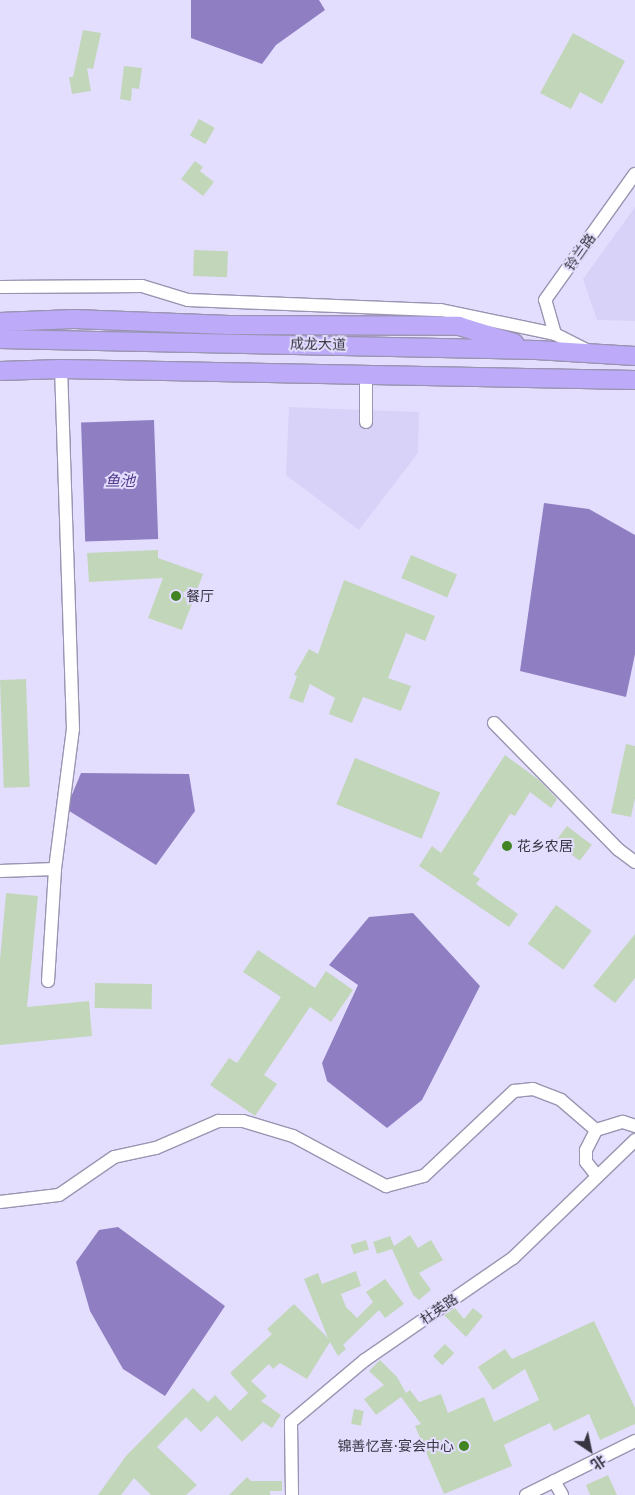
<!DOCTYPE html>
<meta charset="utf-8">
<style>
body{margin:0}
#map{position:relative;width:635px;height:1495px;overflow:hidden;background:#e4defe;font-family:"IBM Plex Sans","Noto Sans SC",sans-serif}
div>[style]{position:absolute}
.built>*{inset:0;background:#d9d2f8}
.water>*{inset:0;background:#8f7fc2;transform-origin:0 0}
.building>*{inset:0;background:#c2d6ba;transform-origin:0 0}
.roads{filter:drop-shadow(1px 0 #9a94b1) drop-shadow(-1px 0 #9a94b1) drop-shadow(0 1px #9a94b1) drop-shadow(0 -1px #9a94b1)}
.minor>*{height:12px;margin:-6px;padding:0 6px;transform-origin:6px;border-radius:6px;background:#fff}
.highway>*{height:18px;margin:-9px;padding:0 9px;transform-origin:9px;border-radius:9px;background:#bdabfa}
.dots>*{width:14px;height:14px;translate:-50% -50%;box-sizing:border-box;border:2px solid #e4defe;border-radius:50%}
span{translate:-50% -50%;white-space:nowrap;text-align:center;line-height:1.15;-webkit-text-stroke:4px #e4defe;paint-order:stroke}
.street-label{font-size:14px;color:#373541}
.poi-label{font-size:14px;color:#373541}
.left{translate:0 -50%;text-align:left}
.right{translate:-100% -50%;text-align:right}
.water-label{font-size:15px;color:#52398a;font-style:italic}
.north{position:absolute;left:565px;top:1425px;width:50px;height:50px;-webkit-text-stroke:4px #e4defe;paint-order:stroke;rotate:146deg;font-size:14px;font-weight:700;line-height:20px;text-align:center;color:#373541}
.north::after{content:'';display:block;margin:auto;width:18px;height:22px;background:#373541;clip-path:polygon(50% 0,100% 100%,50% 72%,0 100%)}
</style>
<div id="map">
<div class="built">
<div style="clip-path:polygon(635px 207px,635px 321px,597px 320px,583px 279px)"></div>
<div style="clip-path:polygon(289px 407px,419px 412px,418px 453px,359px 530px,286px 475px)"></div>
</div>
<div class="water">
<div style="clip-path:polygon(191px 0,319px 0,325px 10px,276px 45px,262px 64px,191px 38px)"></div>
<div style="left:154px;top:420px;width:119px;height:73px;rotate:88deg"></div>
<div style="clip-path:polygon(544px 503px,589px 509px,635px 535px,635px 654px,626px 697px,520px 671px)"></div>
<div style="clip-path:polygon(81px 773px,189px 774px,195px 811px,156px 865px,66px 809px)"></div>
<div style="clip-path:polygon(413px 913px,480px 986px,422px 1100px,387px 1128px,327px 1081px,322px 1063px,358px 985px,329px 965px,369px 917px)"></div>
<div style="clip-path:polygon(118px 1227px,225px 1306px,165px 1396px,123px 1369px,90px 1311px,76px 1262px,99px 1230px)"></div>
</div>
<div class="building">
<div style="clip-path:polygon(83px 30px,101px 33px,93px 69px,87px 68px,91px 91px,72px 94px,69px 77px,73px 77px)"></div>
<div style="clip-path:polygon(573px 33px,625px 61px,602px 104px,580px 92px,571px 109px,540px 93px)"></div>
<div style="clip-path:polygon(124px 66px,142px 68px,139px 89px,132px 88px,131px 101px,120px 99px)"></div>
<div style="left:199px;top:119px;width:18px;height:19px;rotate:29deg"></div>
<div style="clip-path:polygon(195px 161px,203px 167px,200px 171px,214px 182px,203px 196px,181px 179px)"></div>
<div style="left:194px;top:250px;width:34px;height:26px;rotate:2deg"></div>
<div style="clip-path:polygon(158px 550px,158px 558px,203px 574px,182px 630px,148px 618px,163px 578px,89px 582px,87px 553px)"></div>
<div style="left:411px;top:555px;width:50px;height:25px;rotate:23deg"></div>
<div style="clip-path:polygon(344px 580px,435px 616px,425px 641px,406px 633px,388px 678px,411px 686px,401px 711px,363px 697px,352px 723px,329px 714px,335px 698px,310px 684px,303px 703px,289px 698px,297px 676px,294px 675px,309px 649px,318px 654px)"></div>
<div style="left:26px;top:679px;width:108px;height:26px;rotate:88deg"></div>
<div style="clip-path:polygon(626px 744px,635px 746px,635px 798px,631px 817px,611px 813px)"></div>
<div style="clip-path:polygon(505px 755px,539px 780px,557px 799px,551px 808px,530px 792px,515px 816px,510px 814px,473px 874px,480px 879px,476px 884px,518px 914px,509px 927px,419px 866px,432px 846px,441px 853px)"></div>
<div style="left:355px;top:758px;width:92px;height:50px;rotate:22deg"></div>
<div style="left:567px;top:826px;width:31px;height:20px;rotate:37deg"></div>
<div style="clip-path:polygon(6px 893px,38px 896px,27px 1007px,89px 1001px,92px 1036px,0 1045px,0 960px)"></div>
<div style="left:556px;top:905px;width:44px;height:48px;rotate:36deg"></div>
<div style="clip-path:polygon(635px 934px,635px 978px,615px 1003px,593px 986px)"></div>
<div style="clip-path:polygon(258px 950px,315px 988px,326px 971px,353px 990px,331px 1022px,310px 1007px,264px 1075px,277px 1084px,255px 1116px,210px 1085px,229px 1058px,237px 1063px,281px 997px,243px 972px)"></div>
<div style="left:95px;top:983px;width:57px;height:25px;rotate:1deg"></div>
<div style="clip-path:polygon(410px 1235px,418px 1248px,431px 1240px,443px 1260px,419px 1273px,431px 1290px,419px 1300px,413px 1295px,392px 1249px,377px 1254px,373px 1242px,390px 1236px,394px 1246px)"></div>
<div style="left:366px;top:1240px;width:10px;height:16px;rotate:73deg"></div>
<div style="clip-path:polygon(356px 1271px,361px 1286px,341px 1294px,346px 1307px,357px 1318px,373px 1302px,366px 1292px,385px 1279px,404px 1304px,385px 1318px,379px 1310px,343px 1345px,346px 1349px,338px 1356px,330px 1342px,307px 1379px,280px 1363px,273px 1369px,269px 1364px,251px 1381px,267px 1396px,261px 1401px,281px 1415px,272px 1428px,263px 1422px,242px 1442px,217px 1416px,201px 1432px,186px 1417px,157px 1447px,197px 1485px,186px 1495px,151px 1495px,134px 1478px,121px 1495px,98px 1495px,126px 1456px,193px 1388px,208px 1402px,215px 1395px,230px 1411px,248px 1393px,230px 1373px,272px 1334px,267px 1329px,294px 1304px,328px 1338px,304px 1279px,318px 1273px,322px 1284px)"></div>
<div style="clip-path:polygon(455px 1308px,464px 1319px,473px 1308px,483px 1316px,466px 1337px,444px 1315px)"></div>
<div style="clip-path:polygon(594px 1321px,635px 1408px,635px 1424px,600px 1440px,589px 1414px,554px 1431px,550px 1423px,504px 1445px,512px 1466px,444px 1494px,415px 1426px,421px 1424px,401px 1397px,376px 1415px,364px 1399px,384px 1385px,369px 1371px,380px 1360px,397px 1377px,406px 1393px,410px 1390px,419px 1402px,441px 1394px,448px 1413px,484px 1397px,494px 1422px,539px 1400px,525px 1369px,493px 1390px,478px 1367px,505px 1349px,512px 1359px)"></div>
<div style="left:445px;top:1344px;width:13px;height:17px;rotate:45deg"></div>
<div style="left:354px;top:1409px;width:10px;height:15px;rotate:11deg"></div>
<div style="clip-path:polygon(608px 1475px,617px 1495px,590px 1495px,586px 1485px)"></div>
<div style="clip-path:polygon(247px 1477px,251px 1481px,282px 1481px,282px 1491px,270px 1491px,270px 1495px,229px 1495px)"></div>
</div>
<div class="roads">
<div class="minor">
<div style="left:0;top:287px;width:142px;rotate:-0.4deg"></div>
<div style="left:142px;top:286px;width:48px;rotate:16.9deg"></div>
<div style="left:188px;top:300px;width:253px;rotate:2.3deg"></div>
<div style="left:441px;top:310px;width:116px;rotate:11.9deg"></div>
<div style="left:555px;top:334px;width:35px;rotate:27deg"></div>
<div style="left:555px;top:334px;width:35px;rotate:-106deg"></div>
<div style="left:545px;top:300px;width:155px;rotate:-54.5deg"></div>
<div style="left:366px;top:375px;width:47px;rotate:90deg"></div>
<div style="left:494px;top:723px;width:178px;rotate:45.5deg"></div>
<div style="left:619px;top:850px;width:20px;rotate:37deg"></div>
<div style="left:0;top:871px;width:55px;rotate:-2.1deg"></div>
<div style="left:55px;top:869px;width:141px;rotate:-82.7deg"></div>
<div style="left:73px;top:729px;width:360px;rotate:-91.9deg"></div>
<div style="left:48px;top:981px;width:112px;rotate:-86.4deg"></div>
<div style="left:597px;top:1176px;width:18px;rotate:-128deg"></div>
<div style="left:586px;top:1162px;width:12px;rotate:-90deg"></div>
<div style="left:586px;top:1150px;width:22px;rotate:-63deg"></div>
<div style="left:596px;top:1130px;width:28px;rotate:-17deg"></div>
<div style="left:623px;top:1122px;width:13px;rotate:18deg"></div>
<div style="left:0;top:1202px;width:59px;rotate:-6.8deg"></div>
<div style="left:59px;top:1195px;width:67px;rotate:-34.6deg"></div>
<div style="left:114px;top:1157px;width:43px;rotate:-12.1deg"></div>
<div style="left:156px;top:1148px;width:68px;rotate:-23.5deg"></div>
<div style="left:218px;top:1121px;width:25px"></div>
<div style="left:243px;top:1121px;width:52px;rotate:16.7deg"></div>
<div style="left:293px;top:1136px;width:106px;rotate:28.3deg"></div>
<div style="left:386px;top:1186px;width:39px;rotate:-15deg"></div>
<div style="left:424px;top:1176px;width:124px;rotate:-43.4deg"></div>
<div style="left:514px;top:1091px;width:19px;rotate:-6deg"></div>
<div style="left:533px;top:1089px;width:30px;rotate:21deg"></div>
<div style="left:561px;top:1100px;width:46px;rotate:40.6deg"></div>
<div style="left:554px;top:1481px;width:16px;rotate:60deg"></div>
<div style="left:292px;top:1495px;width:73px;rotate:-90.8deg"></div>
<div style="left:291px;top:1422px;width:97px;rotate:-40deg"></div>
<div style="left:365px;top:1360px;width:180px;rotate:-34.6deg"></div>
<div style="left:513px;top:1258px;width:170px;rotate:-44deg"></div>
<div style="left:526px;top:1495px;width:122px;rotate:-26.4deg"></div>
</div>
<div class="highway">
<div style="left:0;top:322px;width:74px;rotate:-2.3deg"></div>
<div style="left:74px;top:319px;width:155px;rotate:2.2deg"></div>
<div style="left:229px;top:325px;width:230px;rotate:0.2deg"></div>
<div style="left:459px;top:326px;width:58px;rotate:17.2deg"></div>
<div style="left:0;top:339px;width:536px;rotate:1.18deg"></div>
<div style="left:536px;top:350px;width:99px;rotate:3.5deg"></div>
<div style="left:0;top:371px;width:61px;rotate:-1.9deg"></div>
<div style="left:61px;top:369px;width:574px;rotate:1.1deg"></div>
</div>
</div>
<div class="dots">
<div style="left:176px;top:596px;background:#428323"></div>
<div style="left:507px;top:846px;background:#428323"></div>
<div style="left:464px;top:1446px;background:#428323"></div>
</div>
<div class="street-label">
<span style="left:580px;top:252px;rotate:-55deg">铃兰路</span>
<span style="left:318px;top:344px;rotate:1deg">成龙大道</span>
<span style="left:439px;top:1309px;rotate:-35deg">杜英路</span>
</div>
<div class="poi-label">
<span class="left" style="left:186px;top:596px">餐厅</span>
<span class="left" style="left:517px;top:846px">花乡农居</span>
<span class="right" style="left:454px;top:1446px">锦善忆喜·宴会中心</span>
</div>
<div class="water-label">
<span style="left:120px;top:481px">鱼池</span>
</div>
<div class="north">北</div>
</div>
